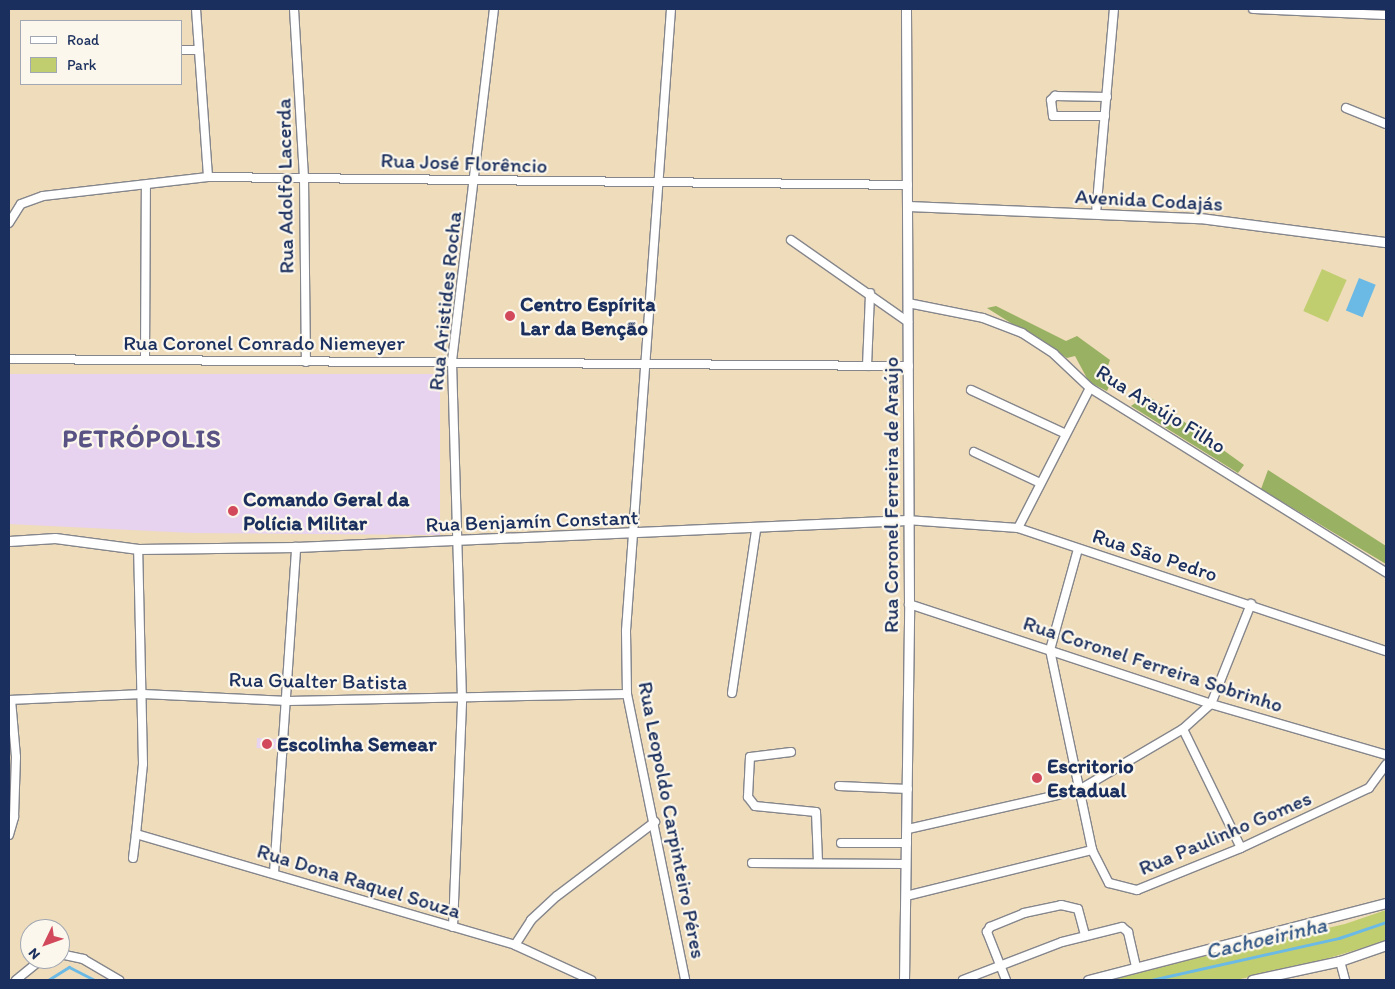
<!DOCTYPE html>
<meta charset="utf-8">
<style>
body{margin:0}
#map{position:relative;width:1395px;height:989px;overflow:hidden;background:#efdcbb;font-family:Itim,sans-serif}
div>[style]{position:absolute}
.built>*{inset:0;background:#e7d2ef;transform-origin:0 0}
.green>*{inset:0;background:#c1ce70;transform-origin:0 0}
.forest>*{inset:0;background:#98b162}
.water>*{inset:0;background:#6bb9e5;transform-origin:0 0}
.stream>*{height:3px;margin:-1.5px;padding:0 1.5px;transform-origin:1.5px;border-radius:1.5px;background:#6bb9e5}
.roads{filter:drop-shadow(1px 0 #85868c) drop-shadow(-1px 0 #85868c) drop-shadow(0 1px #85868c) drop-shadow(0 -1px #85868c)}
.minor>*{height:8px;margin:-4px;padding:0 4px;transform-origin:4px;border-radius:4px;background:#fff}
.tertiary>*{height:9px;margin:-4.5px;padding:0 4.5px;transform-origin:4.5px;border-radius:4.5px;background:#fff}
.dots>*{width:14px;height:14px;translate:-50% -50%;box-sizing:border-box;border:2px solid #fbf7ec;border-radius:50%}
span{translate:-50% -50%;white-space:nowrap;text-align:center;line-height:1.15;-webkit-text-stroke:4.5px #fbf7ec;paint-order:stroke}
.street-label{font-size:21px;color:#1b2f5e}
.poi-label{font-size:21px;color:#1b2f5e;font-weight:700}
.left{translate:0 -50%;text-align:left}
.water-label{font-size:22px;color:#335886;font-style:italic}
.district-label{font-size:26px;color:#595284;font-weight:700;letter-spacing:1px}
.frame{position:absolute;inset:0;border:10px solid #1b2f5e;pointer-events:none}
.legend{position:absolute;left:20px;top:20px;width:162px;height:65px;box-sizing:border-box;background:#fbf7ec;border:1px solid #a1a7b3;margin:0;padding:6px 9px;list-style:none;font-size:15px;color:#1b2f5e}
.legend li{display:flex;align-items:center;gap:10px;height:25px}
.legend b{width:25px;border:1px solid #a1a7b3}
.north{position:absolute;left:20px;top:919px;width:50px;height:50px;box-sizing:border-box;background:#fbf7ec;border:1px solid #a1a7b3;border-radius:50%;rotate:228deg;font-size:14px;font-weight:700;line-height:20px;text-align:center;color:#1b2f5e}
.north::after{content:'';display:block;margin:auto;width:18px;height:22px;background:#d1495b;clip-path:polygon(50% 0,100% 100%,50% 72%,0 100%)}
</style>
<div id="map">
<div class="built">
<div style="clip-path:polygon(9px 374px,440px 374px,440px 535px,193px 533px,9px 524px)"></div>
<div style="left:257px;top:738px;width:21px;height:10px;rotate:3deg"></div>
</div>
<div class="green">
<div style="left:1322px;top:269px;width:27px;height:46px;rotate:24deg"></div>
<div style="clip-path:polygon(1386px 910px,1386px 941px,1319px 961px,1236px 980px,1100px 980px,1345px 924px)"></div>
</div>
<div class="forest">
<div style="clip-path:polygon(996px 306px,1066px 341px,1077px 336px,1110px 360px,1105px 374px,1112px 380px,1107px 391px,1089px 382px,1075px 356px,1067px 358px,987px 308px)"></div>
<div style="clip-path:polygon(1147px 395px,1244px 465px,1238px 473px,1131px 406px)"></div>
<div style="clip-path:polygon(1268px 470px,1386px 546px,1386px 564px,1261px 489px)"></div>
</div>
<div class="water">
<div style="left:1359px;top:278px;width:18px;height:35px;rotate:22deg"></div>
</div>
<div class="stream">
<div style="left:48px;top:980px;width:25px;rotate:-32deg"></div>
<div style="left:69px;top:967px;width:28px;rotate:27deg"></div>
<div style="left:1151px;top:980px;width:193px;rotate:-12.6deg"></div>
<div style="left:1339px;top:938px;width:50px;rotate:-18.8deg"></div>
</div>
<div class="roads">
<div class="minor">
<div style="left:196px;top:9px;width:168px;rotate:85.9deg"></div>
<div style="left:294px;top:9px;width:168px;rotate:86.6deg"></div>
<div style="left:304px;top:177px;width:185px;rotate:89.4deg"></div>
<div style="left:671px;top:9px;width:624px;rotate:94.14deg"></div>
<div style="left:626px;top:631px;width:63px;rotate:89.1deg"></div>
<div style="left:627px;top:694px;width:292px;rotate:78.5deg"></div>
<div style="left:1253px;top:9px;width:133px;rotate:2.6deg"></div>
<div style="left:181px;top:50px;width:15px"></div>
<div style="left:1346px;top:108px;width:43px;rotate:21.8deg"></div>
<div style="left:1105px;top:116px;width:52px;rotate:180deg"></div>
<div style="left:1053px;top:116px;width:16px;rotate:-97deg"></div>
<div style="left:1051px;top:100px;width:6px;rotate:-45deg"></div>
<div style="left:1055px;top:96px;width:52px;rotate:1.1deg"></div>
<div style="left:1096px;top:214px;width:206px;rotate:-85deg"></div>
<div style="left:9px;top:223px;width:22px;rotate:-58deg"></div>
<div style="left:21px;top:204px;width:23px;rotate:-20deg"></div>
<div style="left:43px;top:196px;width:166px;rotate:-6.6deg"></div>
<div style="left:208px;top:177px;width:700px;rotate:0.65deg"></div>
<div style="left:791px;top:240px;width:143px;rotate:35deg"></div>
<div style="left:908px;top:303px;width:76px;rotate:11.3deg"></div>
<div style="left:983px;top:318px;width:42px;rotate:21deg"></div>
<div style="left:1022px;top:333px;width:38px;rotate:33deg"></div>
<div style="left:1054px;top:354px;width:50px;rotate:43.4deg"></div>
<div style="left:1090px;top:388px;width:349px;rotate:31.9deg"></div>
<div style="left:9px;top:359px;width:900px;rotate:0.45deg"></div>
<div style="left:145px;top:360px;width:175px;rotate:-89.7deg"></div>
<div style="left:867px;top:366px;width:73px;rotate:-87.6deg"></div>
<div style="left:971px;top:390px;width:102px;rotate:24.8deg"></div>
<div style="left:974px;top:452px;width:71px;rotate:25.1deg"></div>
<div style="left:907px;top:520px;width:111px;rotate:4.1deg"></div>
<div style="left:1018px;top:528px;width:388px;rotate:18.5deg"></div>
<div style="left:1018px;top:528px;width:157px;rotate:-62.8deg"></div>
<div style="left:1078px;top:549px;width:105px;rotate:105.5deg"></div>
<div style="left:1050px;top:650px;width:204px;rotate:78.1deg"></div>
<div style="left:1092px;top:850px;width:37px;rotate:63deg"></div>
<div style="left:1109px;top:883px;width:29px;rotate:14deg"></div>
<div style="left:1137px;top:890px;width:112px;rotate:-22deg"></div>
<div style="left:1241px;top:848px;width:141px;rotate:-25.1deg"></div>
<div style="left:1369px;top:788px;width:29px;rotate:-54deg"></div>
<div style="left:909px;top:604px;width:318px;rotate:18.3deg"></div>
<div style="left:1211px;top:704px;width:182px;rotate:16.2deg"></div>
<div style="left:732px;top:693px;width:165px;rotate:-81.6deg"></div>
<div style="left:9px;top:700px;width:134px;rotate:-2.6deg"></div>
<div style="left:143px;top:694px;width:145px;rotate:2.8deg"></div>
<div style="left:288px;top:701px;width:339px;rotate:-1.2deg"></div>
<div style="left:1183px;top:729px;width:132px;rotate:64deg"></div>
<div style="left:791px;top:752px;width:41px;rotate:173deg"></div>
<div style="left:750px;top:757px;width:40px;rotate:92.9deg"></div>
<div style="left:748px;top:797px;width:11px;rotate:52deg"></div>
<div style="left:755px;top:806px;width:61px;rotate:5.6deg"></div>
<div style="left:816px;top:812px;width:50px;rotate:87.7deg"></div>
<div style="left:839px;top:786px;width:69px;rotate:2.5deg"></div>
<div style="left:908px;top:829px;width:175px;rotate:-12.8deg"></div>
<div style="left:1079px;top:790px;width:121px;rotate:-30.4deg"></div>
<div style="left:1183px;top:729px;width:38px;rotate:-42deg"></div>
<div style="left:1211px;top:704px;width:108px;rotate:-68.2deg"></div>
<div style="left:136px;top:834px;width:70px;rotate:-84.3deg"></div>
<div style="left:143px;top:764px;width:215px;rotate:-91.3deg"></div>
<div style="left:9px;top:835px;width:19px;rotate:-74deg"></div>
<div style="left:14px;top:817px;width:60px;rotate:-88.1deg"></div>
<div style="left:16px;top:757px;width:57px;rotate:-95deg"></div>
<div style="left:841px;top:843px;width:66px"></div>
<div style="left:133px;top:858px;width:24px;rotate:-83deg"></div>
<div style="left:136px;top:834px;width:395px;rotate:16.3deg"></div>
<div style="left:515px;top:945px;width:84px;rotate:24.7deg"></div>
<div style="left:752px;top:863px;width:154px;rotate:0.4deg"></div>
<div style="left:274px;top:873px;width:327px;rotate:-86.1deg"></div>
<div style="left:906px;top:896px;width:192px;rotate:-13.9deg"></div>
<div style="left:453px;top:927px;width:228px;rotate:-87.7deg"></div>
<div style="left:462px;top:699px;width:338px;rotate:-91.7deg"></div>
<div style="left:452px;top:361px;width:354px;rotate:-83.2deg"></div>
<div style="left:515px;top:945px;width:30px;rotate:-57deg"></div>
<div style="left:531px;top:920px;width:35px;rotate:-43deg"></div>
<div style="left:557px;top:896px;width:123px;rotate:-37.1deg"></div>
<div style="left:60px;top:954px;width:24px;rotate:12deg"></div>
<div style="left:83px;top:959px;width:42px;rotate:30.3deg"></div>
<div style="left:1340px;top:961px;width:20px;rotate:75deg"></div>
<div style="left:16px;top:980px;width:33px;rotate:-39deg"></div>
<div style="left:963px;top:980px;width:106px;rotate:-21deg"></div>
<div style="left:1062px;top:942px;width:62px;rotate:-14deg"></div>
<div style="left:1122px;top:927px;width:8px;rotate:40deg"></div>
<div style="left:1128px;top:932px;width:37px;rotate:77deg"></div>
<div style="left:1006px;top:980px;width:52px;rotate:-111.6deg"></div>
<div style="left:987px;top:932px;width:6px;rotate:-59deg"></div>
<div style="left:990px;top:927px;width:37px;rotate:-22deg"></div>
<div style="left:1024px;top:913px;width:38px;rotate:-12deg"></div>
<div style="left:1061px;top:905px;width:17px;rotate:13deg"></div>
<div style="left:1078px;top:909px;width:28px;rotate:75deg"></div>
</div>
<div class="tertiary">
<div style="left:908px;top:206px;width:292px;rotate:2.4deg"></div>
<div style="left:1200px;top:218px;width:188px;rotate:7.4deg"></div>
<div style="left:9px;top:541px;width:46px;rotate:-3.7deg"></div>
<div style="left:55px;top:538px;width:84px;rotate:7.5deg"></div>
<div style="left:138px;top:549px;width:158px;rotate:-0.7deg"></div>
<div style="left:296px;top:547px;width:612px;rotate:-2.53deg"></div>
<div style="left:904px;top:980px;width:376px;rotate:-89.2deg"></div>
<div style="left:909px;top:604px;width:595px;rotate:-90.29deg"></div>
<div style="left:1088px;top:980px;width:308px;rotate:-14.5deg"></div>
<div style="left:1252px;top:980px;width:90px;rotate:-12.2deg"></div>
<div style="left:1340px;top:961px;width:49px;rotate:-19.2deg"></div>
</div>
</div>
<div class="dots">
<div style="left:510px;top:316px;background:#d1495b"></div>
<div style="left:233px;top:511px;background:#d1495b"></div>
<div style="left:267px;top:744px;background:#d1495b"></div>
<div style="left:1037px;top:778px;background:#d1495b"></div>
</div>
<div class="street-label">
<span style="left:464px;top:163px;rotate:2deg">Rua José Florêncio</span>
<span style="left:285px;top:186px;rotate:-91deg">Rua Adolfo Lacerda</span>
<span style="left:1149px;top:200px;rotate:3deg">Avenida Codajás</span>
<span style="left:445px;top:301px;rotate:-84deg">Rua Aristides Rocha</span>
<span style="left:264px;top:343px">Rua Coronel Conrado Niemeyer</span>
<span style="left:1161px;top:409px;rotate:32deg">Rua Araújo Filho</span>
<span style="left:891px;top:495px;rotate:-90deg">Rua Coronel Ferreira de Araújo</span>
<span style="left:532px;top:521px;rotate:-2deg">Rua Benjamín Constant</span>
<span style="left:1155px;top:555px;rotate:18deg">Rua São Pedro</span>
<span style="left:1153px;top:664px;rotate:18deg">Rua Coronel Ferreira Sobrinho</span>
<span style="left:318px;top:681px;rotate:1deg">Rua Gualter Batista</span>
<span style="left:672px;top:820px;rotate:79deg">Rua Leopoldo Carpinteiro Péres</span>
<span style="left:1225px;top:833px;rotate:-23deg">Rua Paulinho Gomes</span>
<span style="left:359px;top:881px;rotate:17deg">Rua Dona Raquel Souza</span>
</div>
<div class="poi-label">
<span class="left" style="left:520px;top:316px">Centro Espírita<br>Lar da Benção</span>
<span class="left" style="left:243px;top:511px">Comando Geral da<br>Polícia Militar</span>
<span class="left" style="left:277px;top:744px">Escolinha Semear</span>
<span class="left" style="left:1047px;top:778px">Escritorio<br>Estadual</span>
</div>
<div class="water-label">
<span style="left:1266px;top:938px;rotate:-13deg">Cachoeirinha</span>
</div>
<div class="district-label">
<span style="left:142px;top:439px">PETRÓPOLIS</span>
</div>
<div class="frame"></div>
<ul class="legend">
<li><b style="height:6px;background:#fff"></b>Road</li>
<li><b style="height:14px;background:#c1ce70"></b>Park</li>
</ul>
<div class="north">N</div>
</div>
